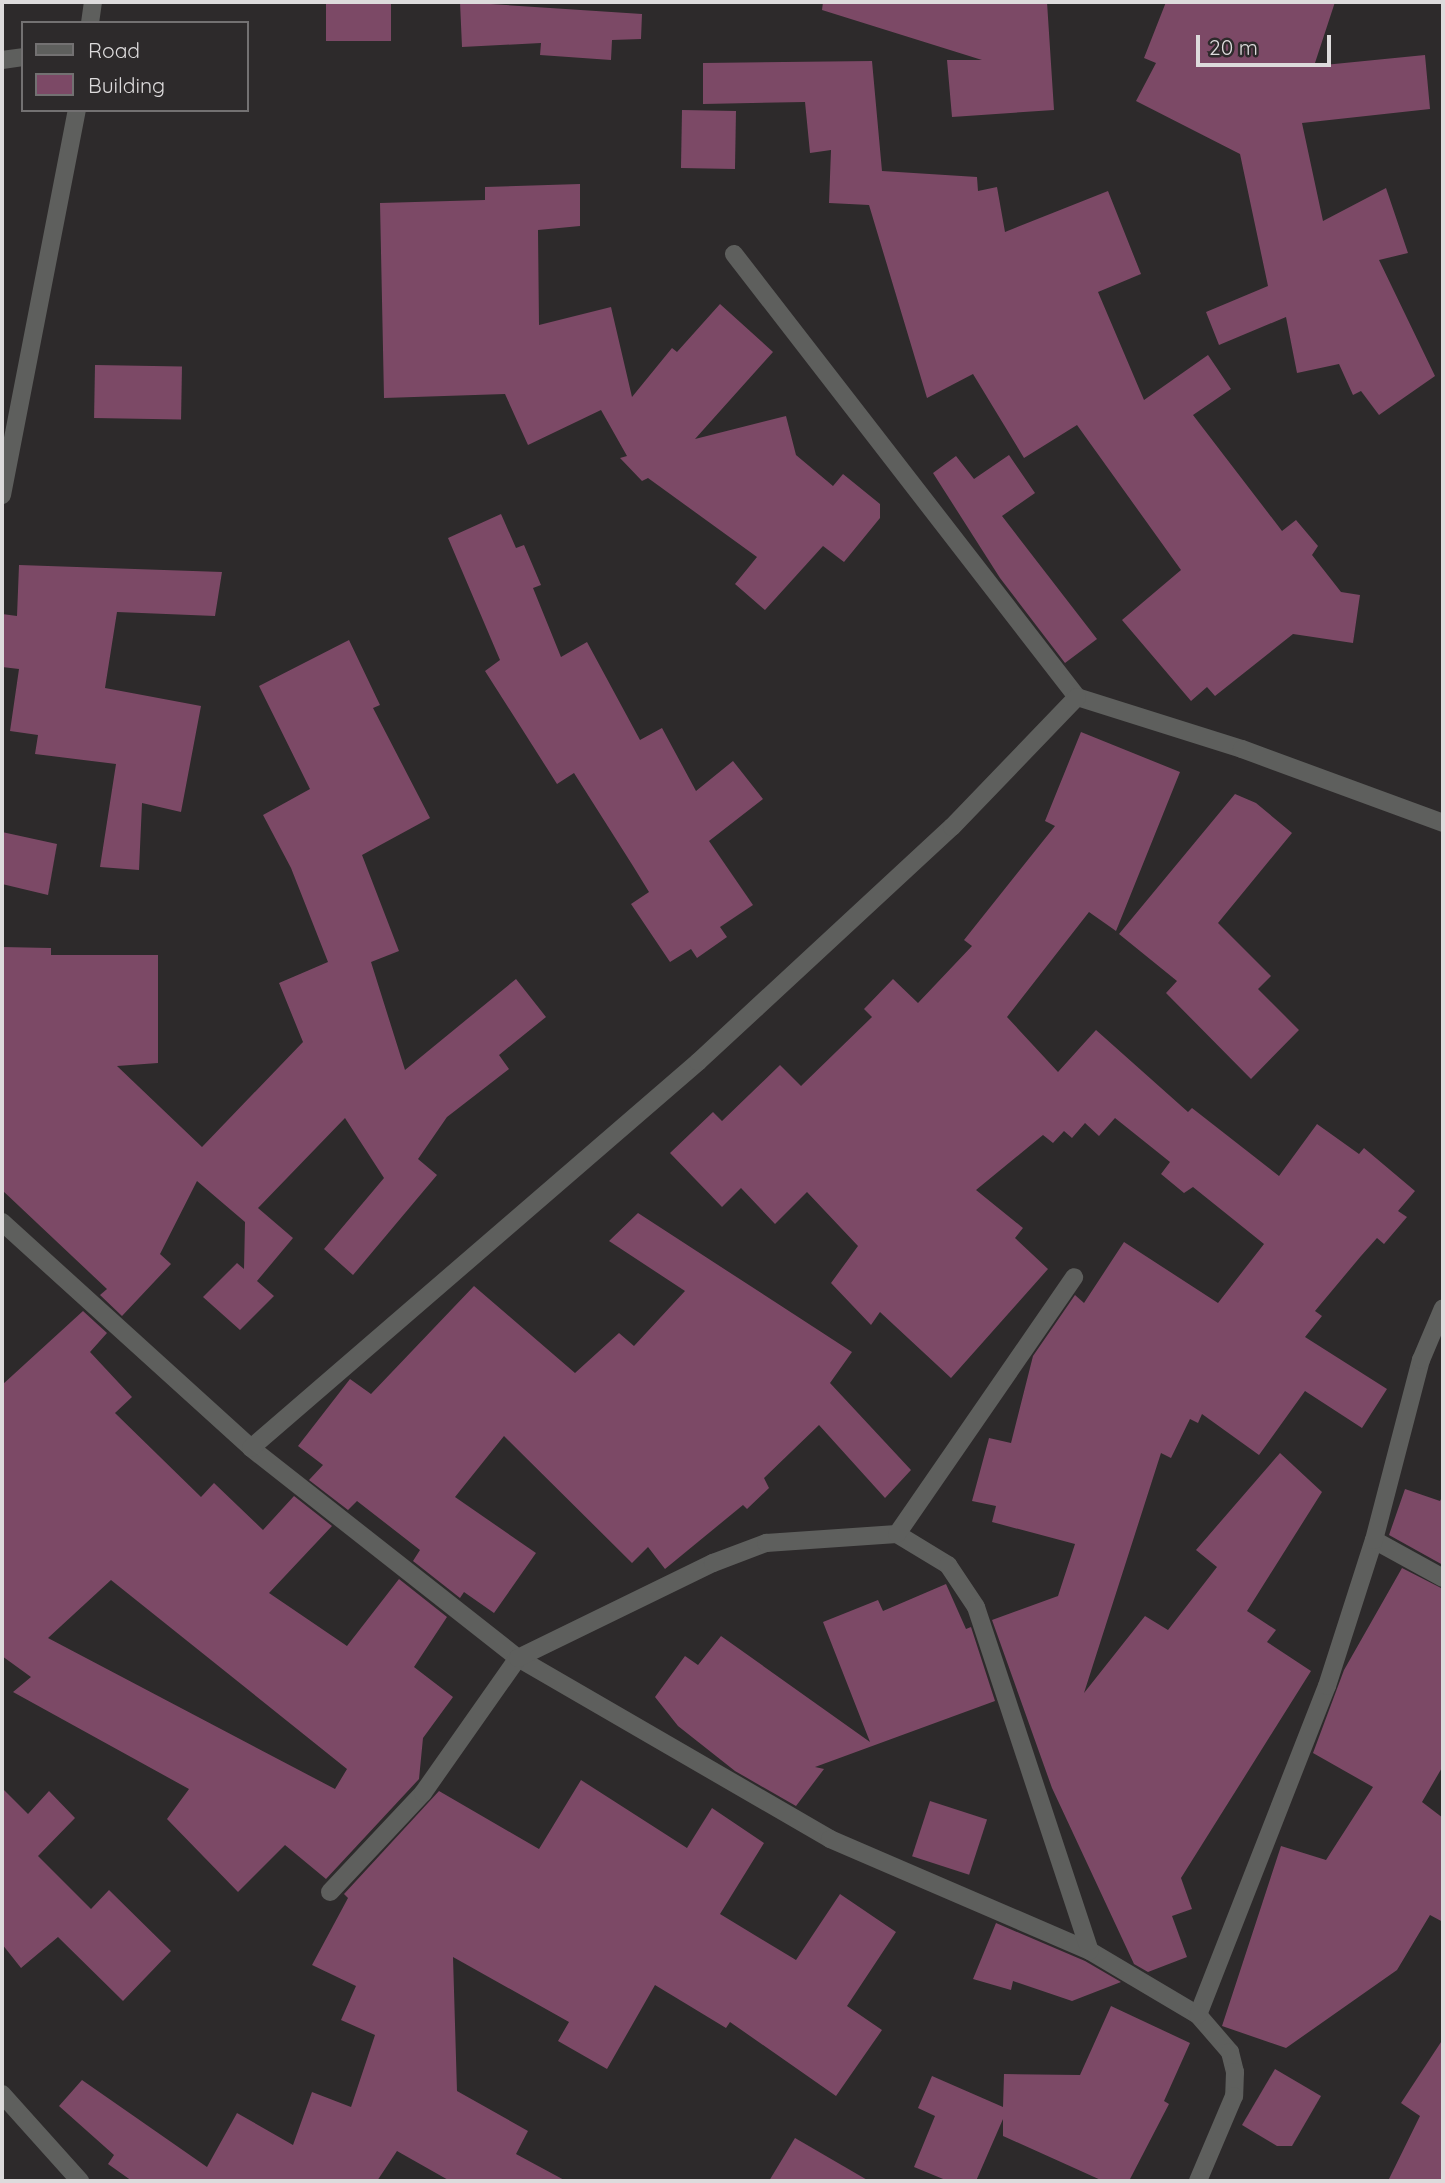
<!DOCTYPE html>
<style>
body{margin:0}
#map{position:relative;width:1445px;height:2183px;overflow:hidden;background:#2d2a2b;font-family:Quicksand,sans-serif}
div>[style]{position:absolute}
.building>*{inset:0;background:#7c4966;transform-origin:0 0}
.minor>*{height:18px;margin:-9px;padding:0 9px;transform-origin:9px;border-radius:9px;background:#5e5f5d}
span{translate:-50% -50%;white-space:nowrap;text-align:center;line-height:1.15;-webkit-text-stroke:6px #2d2a2b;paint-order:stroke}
.frame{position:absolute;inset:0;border:4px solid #dddbdc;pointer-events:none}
.legend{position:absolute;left:21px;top:21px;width:228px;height:91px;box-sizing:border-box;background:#2d2a2b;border:2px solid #737172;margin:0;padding:9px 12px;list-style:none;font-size:21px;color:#dddbdc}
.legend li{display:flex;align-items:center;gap:14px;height:35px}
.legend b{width:35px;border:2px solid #737172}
.scale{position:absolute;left:1196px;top:35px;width:135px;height:32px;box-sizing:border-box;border:4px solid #dddbdc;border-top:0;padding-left:9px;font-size:21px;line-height:24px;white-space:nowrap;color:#dddbdc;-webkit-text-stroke:5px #2d2a2b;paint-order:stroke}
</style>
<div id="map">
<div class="building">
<div style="left:326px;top:2px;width:65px;height:39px"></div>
<div style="clip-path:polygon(460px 2px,642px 14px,641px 39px,612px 40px,611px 60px,540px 55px,541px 43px,462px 47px)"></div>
<div style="clip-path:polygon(823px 2px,1047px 2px,1054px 110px,952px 117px,947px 60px,982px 60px,822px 10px)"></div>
<div style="clip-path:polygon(1166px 2px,1335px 2px,1314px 66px,1425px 55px,1430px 109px,1302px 123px,1323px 221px,1386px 188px,1408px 253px,1379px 260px,1435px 376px,1379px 415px,1361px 391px,1353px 395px,1339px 364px,1297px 373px,1286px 317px,1219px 345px,1206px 312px,1268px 286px,1240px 154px,1136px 101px,1156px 63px,1144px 58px)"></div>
<div style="clip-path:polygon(872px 61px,882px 171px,977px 177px,978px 191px,997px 187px,1005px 232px,1108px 191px,1141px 274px,1098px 292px,1144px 400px,1208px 355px,1231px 389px,1193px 415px,1282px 531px,1296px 520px,1318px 546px,1312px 555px,1341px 592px,1360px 595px,1353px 643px,1293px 634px,1215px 696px,1207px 687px,1191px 701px,1122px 620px,1181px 570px,1077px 425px,1024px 458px,973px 374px,927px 398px,869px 205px,829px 203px,831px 150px,810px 153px,805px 102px,703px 104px,703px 63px)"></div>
<div style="left:682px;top:110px;width:54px;height:58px;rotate:1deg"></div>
<div style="clip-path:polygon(580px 184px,580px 226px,538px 230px,539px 325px,611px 307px,632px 397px,672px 348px,677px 352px,720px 304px,773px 352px,695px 439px,786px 416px,796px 455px,833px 486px,843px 474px,880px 504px,880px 518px,844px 562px,823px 546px,765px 610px,735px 584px,757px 557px,648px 478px,642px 481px,620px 458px,627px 456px,601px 410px,528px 445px,505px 394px,384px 398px,380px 203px,485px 200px,485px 187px)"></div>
<div style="left:95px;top:365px;width:87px;height:53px;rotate:1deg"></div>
<div style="clip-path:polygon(1009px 455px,1035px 493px,1002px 516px,1097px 639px,1065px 663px,1000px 578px,933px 473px,956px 456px,974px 479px)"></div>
<div style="clip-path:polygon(501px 514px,516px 548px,524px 545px,541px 585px,533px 588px,561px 657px,587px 642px,640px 740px,662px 728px,696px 791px,733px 761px,763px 799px,709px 841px,753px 905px,720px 927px,727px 937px,697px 958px,691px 949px,670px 962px,631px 904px,649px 892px,633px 866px,574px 773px,557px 784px,485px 671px,500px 660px,448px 538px)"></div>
<div style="clip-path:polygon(19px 565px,222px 572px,215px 616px,117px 612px,105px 688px,201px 706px,181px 812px,142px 803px,139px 870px,100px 867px,116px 764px,35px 754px,38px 735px,10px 731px,19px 669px,2px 667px,2px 614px,17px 616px)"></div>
<div style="clip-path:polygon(349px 640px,380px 705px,373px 708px,430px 818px,362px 855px,399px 951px,371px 962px,405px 1070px,516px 979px,546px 1017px,499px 1055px,509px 1069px,447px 1117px,418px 1159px,437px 1175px,353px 1275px,324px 1249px,384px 1178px,345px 1118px,258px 1208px,293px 1238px,257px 1281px,274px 1296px,240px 1330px,203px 1297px,237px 1263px,244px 1269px,245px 1222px,197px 1181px,160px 1254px,171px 1264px,122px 1316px,100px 1295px,107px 1289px,2px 1190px,2px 947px,51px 948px,51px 955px,158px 955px,158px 1063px,117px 1066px,202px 1147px,303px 1042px,279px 983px,328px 962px,291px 868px,263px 815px,310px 789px,259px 686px)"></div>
<div style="clip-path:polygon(1081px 732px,1180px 772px,1116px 931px,1089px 912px,1007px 1017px,1058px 1072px,1096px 1030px,1188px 1112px,1192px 1108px,1279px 1176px,1317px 1124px,1359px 1154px,1364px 1148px,1415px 1191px,1398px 1211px,1407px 1217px,1384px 1244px,1377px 1238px,1361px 1256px,1315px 1311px,1322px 1316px,1305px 1337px,1387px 1389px,1362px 1428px,1305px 1391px,1259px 1455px,1202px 1414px,1198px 1423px,1190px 1419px,1171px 1458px,1161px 1453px,1084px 1693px,1145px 1616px,1168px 1630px,1217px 1567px,1196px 1550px,1280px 1453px,1322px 1492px,1247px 1611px,1276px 1630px,1267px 1642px,1311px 1671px,1181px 1878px,1192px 1909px,1172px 1916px,1187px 1957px,1148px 1972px,1134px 1964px,1052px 1788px,992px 1620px,1058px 1596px,1075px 1544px,992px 1522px,996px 1506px,972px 1501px,989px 1438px,1011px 1443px,1033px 1356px,1075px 1295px,1084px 1303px,1124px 1242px,1218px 1303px,1264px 1244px,1193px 1187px,1184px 1193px,1161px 1174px,1170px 1162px,1115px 1118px,1099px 1136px,1085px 1123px,1072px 1138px,1064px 1131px,1053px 1143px,1043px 1135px,976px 1190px,1023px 1228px,1015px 1238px,1048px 1269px,951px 1378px,880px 1312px,871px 1325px,831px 1283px,858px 1246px,807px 1192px,775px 1224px,741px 1188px,722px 1207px,670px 1153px,713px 1112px,722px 1121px,780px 1065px,801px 1086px,872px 1017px,864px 1009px,893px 979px,918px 1003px,972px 946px,964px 940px,1055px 826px,1045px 821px)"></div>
<div style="clip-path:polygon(1235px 794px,1256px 803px,1292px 833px,1218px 923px,1271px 976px,1258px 989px,1299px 1030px,1251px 1079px,1166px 993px,1177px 981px,1119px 934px)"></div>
<div style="clip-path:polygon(2px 832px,57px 844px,48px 895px,2px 884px)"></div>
<div style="clip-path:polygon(638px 1213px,852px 1352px,830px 1383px,911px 1470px,885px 1498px,819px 1425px,764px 1478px,769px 1488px,747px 1509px,743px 1505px,665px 1569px,648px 1547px,632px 1563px,504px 1436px,455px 1497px,536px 1553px,494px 1613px,464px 1592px,460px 1598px,413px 1561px,420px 1550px,357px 1501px,348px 1510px,309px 1480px,323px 1465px,298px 1446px,350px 1379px,371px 1394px,474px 1286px,575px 1373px,619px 1333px,634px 1346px,685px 1291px,609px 1241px)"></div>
<div style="clip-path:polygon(evenodd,83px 1311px,107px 1333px,90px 1352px,132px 1397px,115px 1413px,201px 1497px,214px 1483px,263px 1530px,294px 1496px,332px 1526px,269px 1593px,347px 1646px,399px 1579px,447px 1617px,414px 1667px,453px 1697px,423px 1738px,419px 1779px,326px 1879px,285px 1845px,238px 1892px,167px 1819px,189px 1789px,13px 1692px,31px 1677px,2px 1656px,2px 1385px,83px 1311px,111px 1580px,347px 1769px,335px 1789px,48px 1638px,111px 1580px)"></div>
<div style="clip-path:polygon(1405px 1489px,1440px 1501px,1443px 1495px,1443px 1565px,1389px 1535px)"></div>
<div style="clip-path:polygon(1402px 1568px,1443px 1589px,1443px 1766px,1422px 1802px,1443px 1818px,1443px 1922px,1430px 1915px,1397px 1970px,1286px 2048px,1222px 2026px,1281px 1846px,1326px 1860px,1373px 1787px,1313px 1753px,1344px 1670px)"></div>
<div style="clip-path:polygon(946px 1584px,966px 1629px,971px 1627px,995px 1701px,815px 1767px,824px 1769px,796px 1806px,735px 1771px,678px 1726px,655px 1697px,685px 1656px,698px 1665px,721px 1636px,870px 1742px,823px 1622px,878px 1600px,883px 1611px)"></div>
<div style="clip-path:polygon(581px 1780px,687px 1848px,712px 1808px,764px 1843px,720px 1914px,796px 1960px,840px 1894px,896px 1932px,847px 2006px,882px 2030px,836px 2096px,730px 2022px,726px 2028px,655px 1985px,607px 2069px,558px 2041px,569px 2022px,453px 1957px,457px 2091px,528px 2131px,516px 2154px,566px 2181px,450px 2181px,397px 2151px,377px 2181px,132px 2181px,108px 2164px,114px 2155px,59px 2106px,82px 2080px,207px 2167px,237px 2113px,293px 2145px,312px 2092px,351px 2107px,375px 2035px,341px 2020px,356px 1986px,312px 1965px,348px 1898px,344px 1894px,439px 1791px,539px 1849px)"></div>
<div style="clip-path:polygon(2px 1788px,28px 1814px,49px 1791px,75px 1818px,38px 1856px,91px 1909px,109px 1890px,171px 1951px,123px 2001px,58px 1937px,21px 1968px,2px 1944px)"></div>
<div style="left:930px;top:1801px;width:60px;height:58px;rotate:18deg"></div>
<div style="clip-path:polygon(996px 1923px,1085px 1961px,1121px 1982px,1072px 2001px,1013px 1981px,1011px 1990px,973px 1979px)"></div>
<div style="clip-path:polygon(1111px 2006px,1190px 2043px,1164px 2101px,1169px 2104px,1129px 2181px,1103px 2181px,1003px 2136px,1003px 2119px,976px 2181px,948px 2181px,914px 2167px,935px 2116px,918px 2108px,932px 2076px,1003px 2107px,1004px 2074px,1080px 2075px)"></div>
<div style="clip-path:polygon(1443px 2039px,1443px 2181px,1388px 2181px,1420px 2116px,1401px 2103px)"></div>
<div style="clip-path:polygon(1275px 2069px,1321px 2096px,1292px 2146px,1277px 2146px,1242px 2125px)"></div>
<div style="clip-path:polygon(795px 2138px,869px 2181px,769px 2181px)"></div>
</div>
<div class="minor">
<div style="left:90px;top:23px;width:21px;rotate:-82deg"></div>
<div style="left:2px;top:60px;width:21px;rotate:-8deg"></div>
<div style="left:734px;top:254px;width:560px;rotate:52.25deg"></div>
<div style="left:1077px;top:697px;width:173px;rotate:17.5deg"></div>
<div style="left:1242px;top:749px;width:214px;rotate:20.2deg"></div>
<div style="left:2px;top:495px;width:392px;rotate:-79deg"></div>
<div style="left:2px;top:1222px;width:336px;rotate:42.2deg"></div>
<div style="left:251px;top:1448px;width:340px;rotate:38.2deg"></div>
<div style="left:518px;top:1658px;width:361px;rotate:30.1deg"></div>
<div style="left:830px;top:1839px;width:283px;rotate:23.3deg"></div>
<div style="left:1090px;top:1951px;width:126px;rotate:30.7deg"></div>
<div style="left:1198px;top:2015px;width:49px;rotate:49.1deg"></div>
<div style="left:1230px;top:2052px;width:21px;rotate:76deg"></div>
<div style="left:1235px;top:2072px;width:24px;rotate:92deg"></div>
<div style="left:1234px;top:2096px;width:92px;rotate:113deg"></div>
<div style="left:251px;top:1448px;width:591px;rotate:-40.81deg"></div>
<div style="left:698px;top:1062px;width:346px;rotate:-42.8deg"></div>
<div style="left:952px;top:827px;width:180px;rotate:-46.1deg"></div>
<div style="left:897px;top:1534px;width:60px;rotate:31.3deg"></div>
<div style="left:948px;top:1565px;width:50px;rotate:56.3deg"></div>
<div style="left:976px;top:1607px;width:362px;rotate:71.7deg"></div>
<div style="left:1374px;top:1540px;width:79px;rotate:28.8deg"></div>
<div style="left:330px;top:1892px;width:136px;rotate:-46.8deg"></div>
<div style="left:423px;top:1793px;width:165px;rotate:-54.9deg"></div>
<div style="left:518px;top:1658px;width:217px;rotate:-26deg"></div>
<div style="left:713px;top:1563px;width:57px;rotate:-20.7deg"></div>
<div style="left:766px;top:1543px;width:131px;rotate:-3.9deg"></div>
<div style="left:897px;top:1534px;width:312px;rotate:-55.4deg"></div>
<div style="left:1198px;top:2015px;width:353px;rotate:-68.6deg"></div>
<div style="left:1327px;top:1686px;width:153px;rotate:-72.2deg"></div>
<div style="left:1374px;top:1540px;width:186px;rotate:-75.4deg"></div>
<div style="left:1421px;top:1360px;width:56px;rotate:-67.1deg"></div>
<div style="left:2px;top:2094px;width:117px;rotate:48.1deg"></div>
</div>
<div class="frame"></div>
<ul class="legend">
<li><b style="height:9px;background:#5e5f5d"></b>Road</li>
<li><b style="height:19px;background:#7c4966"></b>Building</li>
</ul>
<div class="scale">20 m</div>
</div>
